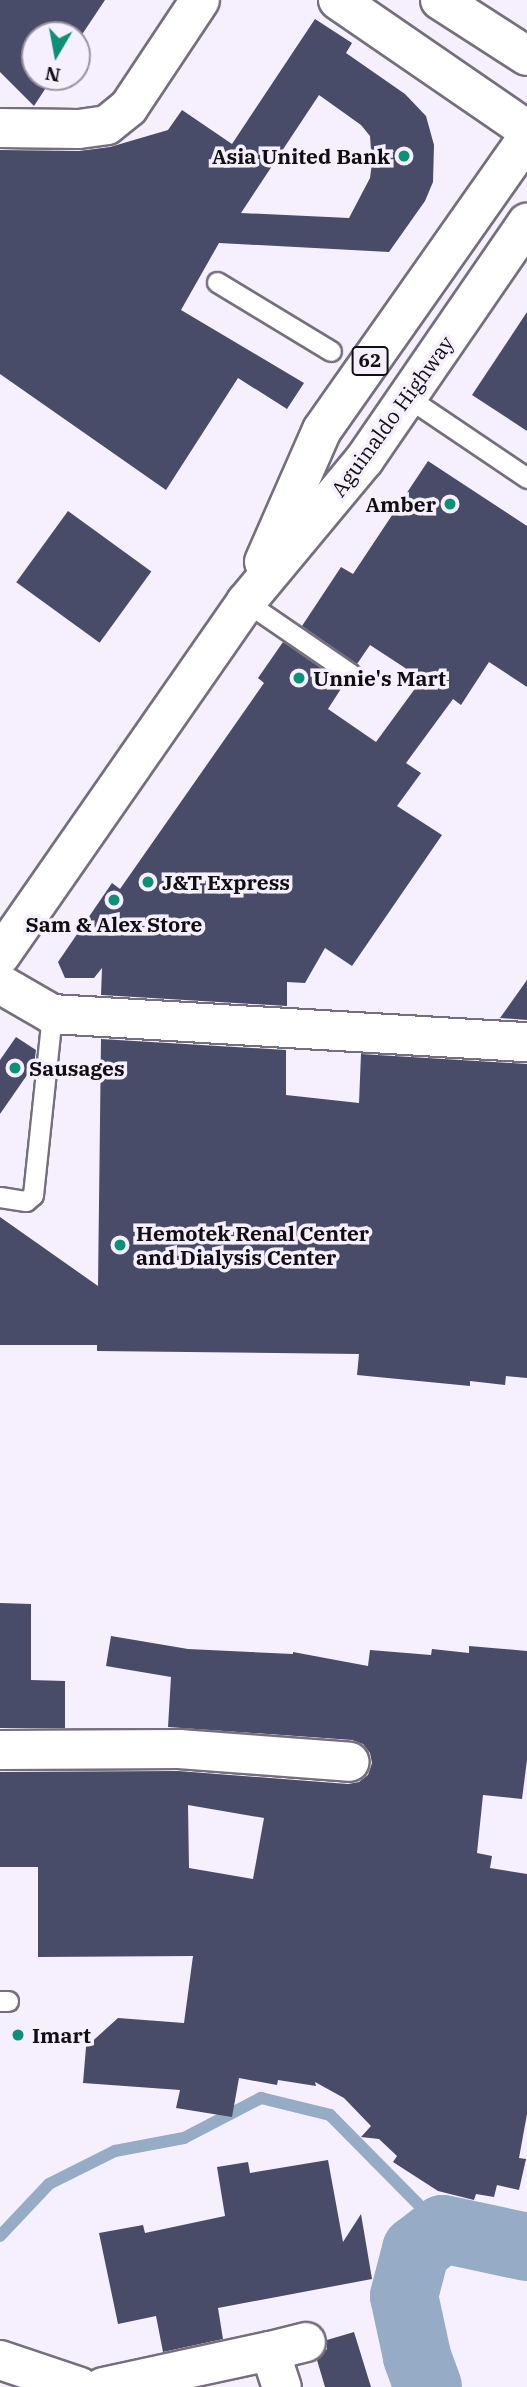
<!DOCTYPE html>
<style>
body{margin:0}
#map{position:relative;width:527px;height:2387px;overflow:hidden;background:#f6effe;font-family:"IBM Plex Serif",serif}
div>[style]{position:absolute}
.stream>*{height:12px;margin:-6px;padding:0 6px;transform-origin:6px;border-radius:6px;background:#95abc6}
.river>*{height:68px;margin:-34px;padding:0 34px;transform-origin:34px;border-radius:34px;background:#95abc6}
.building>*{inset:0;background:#494c68;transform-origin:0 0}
.roads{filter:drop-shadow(2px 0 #756f7d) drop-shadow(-2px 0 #756f7d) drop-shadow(0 2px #756f7d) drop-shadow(0 -2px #756f7d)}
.service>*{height:19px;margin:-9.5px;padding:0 9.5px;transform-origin:9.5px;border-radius:9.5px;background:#fff}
.minor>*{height:38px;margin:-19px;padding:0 19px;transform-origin:19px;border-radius:19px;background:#fff}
.trunk>*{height:38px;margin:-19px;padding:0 19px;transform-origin:19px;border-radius:19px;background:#fff}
.dots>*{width:19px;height:19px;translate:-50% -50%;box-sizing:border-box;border:4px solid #f6effe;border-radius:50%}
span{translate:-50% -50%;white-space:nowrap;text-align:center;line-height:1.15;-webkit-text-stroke:7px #f6effe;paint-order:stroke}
.shield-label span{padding:2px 5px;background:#f6effe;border:2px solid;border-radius:5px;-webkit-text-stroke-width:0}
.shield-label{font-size:19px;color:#100e13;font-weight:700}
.poi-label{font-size:21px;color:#100e13;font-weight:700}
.right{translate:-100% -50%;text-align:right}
.left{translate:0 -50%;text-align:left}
.street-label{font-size:21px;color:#100e13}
.north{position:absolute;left:21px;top:21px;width:70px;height:70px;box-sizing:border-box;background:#f6effe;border:2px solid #9a95a0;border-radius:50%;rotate:190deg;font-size:19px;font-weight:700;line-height:28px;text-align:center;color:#100e13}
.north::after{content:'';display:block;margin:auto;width:24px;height:32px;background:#0c9077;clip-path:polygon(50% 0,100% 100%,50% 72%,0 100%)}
</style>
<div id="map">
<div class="stream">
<div style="left:0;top:2236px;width:71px;rotate:-46.7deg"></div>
<div style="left:49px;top:2184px;width:74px;rotate:-26.6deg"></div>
<div style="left:115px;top:2151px;width:70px;rotate:-10.7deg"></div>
<div style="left:184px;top:2138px;width:87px;rotate:-27.5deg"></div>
<div style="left:261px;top:2098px;width:71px;rotate:13.8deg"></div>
<div style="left:330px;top:2115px;width:161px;rotate:45.3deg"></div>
</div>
<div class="river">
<div style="left:428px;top:2387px;width:33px;rotate:-110deg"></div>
<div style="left:417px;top:2356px;width:61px;rotate:-102.2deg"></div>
<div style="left:404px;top:2296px;width:48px;rotate:-75.4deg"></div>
<div style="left:416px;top:2250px;width:34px;rotate:-38deg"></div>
<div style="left:443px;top:2229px;width:86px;rotate:12.1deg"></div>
</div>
<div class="building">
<div style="clip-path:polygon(0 0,105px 0,77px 42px,77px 35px,35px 35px,35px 77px,53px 77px,34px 106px,0 72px)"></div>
<div style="clip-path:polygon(evenodd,315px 19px,352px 43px,346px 53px,405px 94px,426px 116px,434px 145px,433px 182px,425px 201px,389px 252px,219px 243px,181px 310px,304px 383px,287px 409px,238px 378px,166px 490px,0 374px,0 150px,79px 151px,110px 147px,168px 130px,182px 110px,232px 144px,315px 19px,319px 95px,361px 125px,370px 136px,372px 163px,370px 178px,349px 218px,241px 213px,319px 95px)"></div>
<div style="clip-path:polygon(527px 312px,527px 431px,472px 395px)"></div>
<div style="clip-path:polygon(428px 461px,527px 526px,527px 687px,489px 662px,461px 705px,453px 699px,406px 763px,421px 773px,397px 806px,442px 835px,352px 966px,325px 948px,305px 983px,287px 982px,287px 1006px,101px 995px,102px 968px,94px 978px,65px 978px,58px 962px,112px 883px,120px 889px,264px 683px,258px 678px,283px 642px,344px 684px,328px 709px,376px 742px,422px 679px,370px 645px,357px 664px,302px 626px,341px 567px,353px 574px)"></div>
<div style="left:68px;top:511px;width:103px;height:88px;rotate:36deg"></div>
<div style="clip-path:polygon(527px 980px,527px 1020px,500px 1018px)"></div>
<div style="clip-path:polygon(16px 1037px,36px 1050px,34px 1065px,0 1114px,0 1060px)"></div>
<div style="clip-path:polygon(101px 1039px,286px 1050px,286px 1095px,359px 1103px,361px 1054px,527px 1064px,527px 1378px,506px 1376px,505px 1385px,470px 1381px,470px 1386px,357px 1375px,359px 1354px,97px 1351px,97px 1345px,0 1345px,0 1217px,98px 1286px)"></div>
<div style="clip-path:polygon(0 1603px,31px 1604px,31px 1680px,65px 1681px,65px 1728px,0 1728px)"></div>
<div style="clip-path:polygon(evenodd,111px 1636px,188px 1649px,293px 1654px,293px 1652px,368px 1666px,370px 1650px,431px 1655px,432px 1649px,469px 1653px,469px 1646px,527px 1651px,527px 1760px,522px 1799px,483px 1795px,477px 1853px,492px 1856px,490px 1868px,527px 1874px,527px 2114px,519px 2158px,526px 2159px,519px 2190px,497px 2185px,494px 2197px,476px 2194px,474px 2200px,438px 2191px,393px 2162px,397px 2156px,379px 2139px,361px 2137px,371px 2126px,344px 2098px,315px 2082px,316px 2086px,278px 2080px,277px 2085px,239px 2078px,232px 2117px,176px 2108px,180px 2090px,83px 2083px,86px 2047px,118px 2018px,184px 2023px,193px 1956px,38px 1957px,38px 1867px,0 1867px,0 1772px,178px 1771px,348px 1784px,359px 1782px,368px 1775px,372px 1763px,370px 1753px,363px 1744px,352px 1740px,168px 1727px,171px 1677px,106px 1666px,111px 1636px,188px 1805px,264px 1818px,253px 1879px,189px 1868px,188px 1805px)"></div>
<div style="clip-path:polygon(328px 2160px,343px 2242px,361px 2214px,372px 2279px,218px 2308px,223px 2339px,163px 2352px,156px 2316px,118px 2324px,99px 2233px,143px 2225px,145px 2233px,225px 2216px,217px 2167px,248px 2162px,250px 2173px)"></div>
<div style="clip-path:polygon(354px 2332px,371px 2387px,325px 2387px,317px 2360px,327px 2349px,327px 2340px)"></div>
</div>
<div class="roads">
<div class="service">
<div style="left:217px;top:282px;width:133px;rotate:31.2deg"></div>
<div style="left:407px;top:397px;width:145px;rotate:34deg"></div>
<div style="left:246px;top:602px;width:127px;rotate:34.4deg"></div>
<div style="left:0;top:1197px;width:26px;rotate:9deg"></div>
<div style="left:26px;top:1201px;width:9px;rotate:-41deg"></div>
<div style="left:33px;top:1195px;width:182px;rotate:-84deg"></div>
<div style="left:0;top:2001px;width:8px"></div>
</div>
<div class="minor">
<div style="left:338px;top:0;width:229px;rotate:34.5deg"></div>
<div style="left:440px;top:0;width:103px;rotate:32.8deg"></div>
<div style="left:0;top:128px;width:79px;rotate:0.7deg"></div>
<div style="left:79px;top:129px;width:28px;rotate:-8deg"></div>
<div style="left:107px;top:125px;width:28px;rotate:-39deg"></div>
<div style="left:129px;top:107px;width:128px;rotate:-56.4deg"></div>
<div style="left:0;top:984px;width:60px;rotate:30deg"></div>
<div style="left:52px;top:1014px;width:476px;rotate:3.4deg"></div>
<div style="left:0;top:1750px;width:179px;rotate:-0.3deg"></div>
<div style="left:179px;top:1749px;width:171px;rotate:4.3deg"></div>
<div style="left:270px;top:2351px;width:37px;rotate:-14deg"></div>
<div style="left:0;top:2360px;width:84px;rotate:18.6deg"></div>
<div style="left:103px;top:2387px;width:171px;rotate:-12.2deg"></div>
<div style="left:270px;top:2351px;width:38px;rotate:72deg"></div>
</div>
<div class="trunk">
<div style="left:264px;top:562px;width:144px;rotate:-66.3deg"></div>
<div style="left:322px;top:430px;width:357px;rotate:-54.9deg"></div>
<div style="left:0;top:956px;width:431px;rotate:-55.2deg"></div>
<div style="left:246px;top:602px;width:185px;rotate:-50.3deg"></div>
<div style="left:364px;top:460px;width:288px;rotate:-55.5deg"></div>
</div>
</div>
<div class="dots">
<div style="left:404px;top:156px;background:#0c9077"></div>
<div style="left:450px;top:504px;background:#0c9077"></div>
<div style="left:299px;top:678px;background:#0c9077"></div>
<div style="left:148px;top:882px;background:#0c9077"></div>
<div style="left:114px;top:900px;background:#0c9077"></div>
<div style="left:15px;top:1068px;background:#0c9077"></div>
<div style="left:120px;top:1245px;background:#0c9077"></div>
<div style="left:18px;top:2035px;background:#0c9077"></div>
</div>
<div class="shield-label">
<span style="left:370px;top:361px">62</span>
</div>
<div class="poi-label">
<span class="right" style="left:390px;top:156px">Asia United Bank</span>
<span class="right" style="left:436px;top:504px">Amber</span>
<span class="left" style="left:313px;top:678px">Unnie's Mart</span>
<span class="left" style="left:162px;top:882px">J&amp;T Express</span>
<span style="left:114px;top:924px">Sam &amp; Alex Store</span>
<span class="left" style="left:29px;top:1068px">Sausages</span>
<span class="left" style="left:136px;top:1245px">Hemotek Renal Center<br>and Dialysis Center</span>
<span class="left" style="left:32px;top:2035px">Imart</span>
</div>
<div class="street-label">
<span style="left:392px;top:416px;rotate:-54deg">Aguinaldo Highway</span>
</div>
<div class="north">N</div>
</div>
